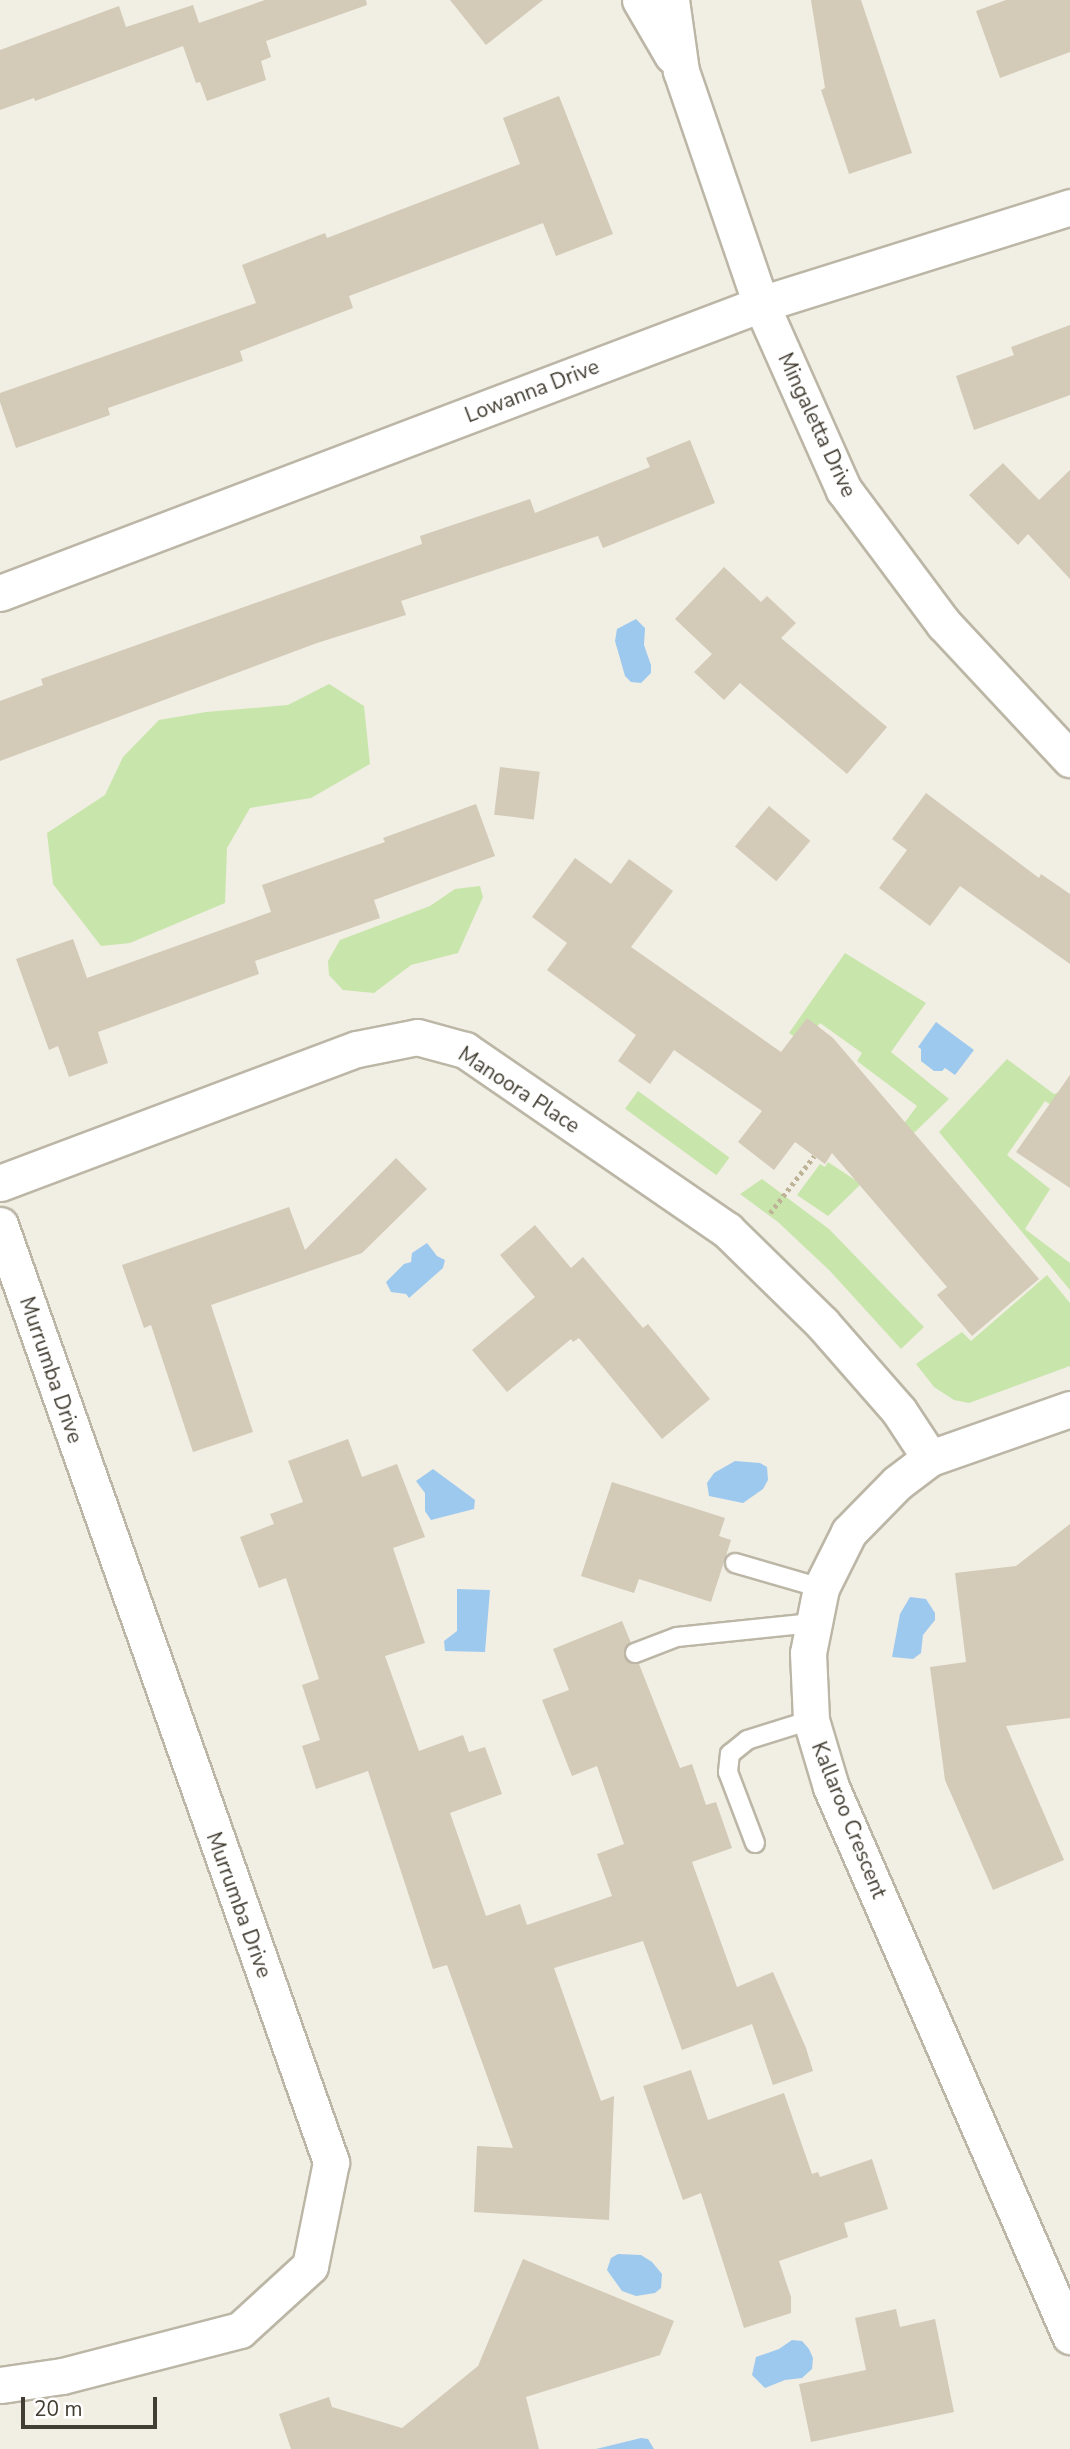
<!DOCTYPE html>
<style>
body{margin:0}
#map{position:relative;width:1070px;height:2449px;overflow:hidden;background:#f1eee3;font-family:"Nunito Sans",sans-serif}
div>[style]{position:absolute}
.green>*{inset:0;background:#c8e6ab;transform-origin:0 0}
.water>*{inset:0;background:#9ec9ef}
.building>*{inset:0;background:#d3cab8;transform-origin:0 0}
.path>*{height:4.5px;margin-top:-2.25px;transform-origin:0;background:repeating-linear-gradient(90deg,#beb397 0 3.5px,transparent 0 7px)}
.roads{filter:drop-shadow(2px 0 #bcb6a6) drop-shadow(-2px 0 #bcb6a6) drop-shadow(0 2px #bcb6a6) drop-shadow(0 -2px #bcb6a6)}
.lane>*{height:18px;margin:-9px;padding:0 9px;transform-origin:9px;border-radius:9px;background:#fff}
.street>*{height:35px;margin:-17.5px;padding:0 17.5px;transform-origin:17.5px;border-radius:17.5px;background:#fff}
span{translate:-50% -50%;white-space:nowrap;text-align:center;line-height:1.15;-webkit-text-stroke:5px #fff;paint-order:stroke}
.street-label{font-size:21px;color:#433e33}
.scale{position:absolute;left:21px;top:2397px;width:136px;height:32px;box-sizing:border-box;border:4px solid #433e33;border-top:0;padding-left:9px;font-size:21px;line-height:24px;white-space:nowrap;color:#433e33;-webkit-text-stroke:5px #fff;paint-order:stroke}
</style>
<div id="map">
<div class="green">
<div style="clip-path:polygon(329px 684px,364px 706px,370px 764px,311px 798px,250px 808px,227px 848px,225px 903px,130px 943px,101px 946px,53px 884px,47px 833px,105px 795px,123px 757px,159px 720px,206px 712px,288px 705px)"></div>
<div style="clip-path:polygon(480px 886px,483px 897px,458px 953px,411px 965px,374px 993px,343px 990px,329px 975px,328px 961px,340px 940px,430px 906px,455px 889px)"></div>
<div style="clip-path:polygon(845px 953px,926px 1003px,891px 1052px,949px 1099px,828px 1216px,797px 1195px,820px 1164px,825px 1167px,828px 1162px,855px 1180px,875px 1153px,880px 1156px,917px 1106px,857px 1061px,862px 1053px,820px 1023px,804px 1043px,789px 1033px)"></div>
<div style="clip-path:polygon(1007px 1059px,1054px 1094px,1059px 1092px,1070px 1117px,1045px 1101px,1007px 1155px,1050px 1189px,1025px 1229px,1070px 1263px,1070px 1290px,939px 1132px)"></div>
<div style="left:638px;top:1091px;width:113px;height:22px;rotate:36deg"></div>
<div style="clip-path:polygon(762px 1179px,829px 1229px,924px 1327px,901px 1349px,830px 1271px,778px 1222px,740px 1194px)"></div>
<div style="clip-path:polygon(1047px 1275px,1070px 1303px,1070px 1366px,969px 1403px,954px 1400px,934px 1387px,916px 1364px,962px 1332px,971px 1341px)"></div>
</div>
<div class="water">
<div style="clip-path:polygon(636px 619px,645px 628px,644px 645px,651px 665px,651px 673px,641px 683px,631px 682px,625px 676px,615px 641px,617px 629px)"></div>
<div style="clip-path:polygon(936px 1022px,974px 1050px,955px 1075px,945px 1068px,942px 1071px,934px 1071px,921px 1061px,921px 1049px,918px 1047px)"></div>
<div style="clip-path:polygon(427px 1243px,437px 1256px,445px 1260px,443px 1268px,409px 1298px,406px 1294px,391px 1292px,386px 1282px,404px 1264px,411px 1262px,412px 1253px)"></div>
<div style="clip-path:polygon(735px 1461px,760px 1463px,767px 1467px,768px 1480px,763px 1489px,743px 1503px,709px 1496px,707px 1483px,714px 1473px)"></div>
<div style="clip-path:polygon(433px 1469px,475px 1500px,474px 1509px,431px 1520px,425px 1511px,425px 1493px,416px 1481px)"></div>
<div style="clip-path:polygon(457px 1589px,490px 1590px,485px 1652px,445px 1651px,444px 1641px,457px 1631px)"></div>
<div style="clip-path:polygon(910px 1597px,926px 1599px,935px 1613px,935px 1620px,923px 1635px,921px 1653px,913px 1659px,892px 1657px,900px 1614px)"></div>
<div style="clip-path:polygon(618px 2254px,641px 2255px,652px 2262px,662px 2274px,661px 2288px,655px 2293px,636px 2296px,622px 2291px,607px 2270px,611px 2258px)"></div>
<div style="clip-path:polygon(792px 2340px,802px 2341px,809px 2349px,813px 2358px,812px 2369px,802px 2378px,785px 2380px,765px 2388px,752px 2375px,756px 2357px,779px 2349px)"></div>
<div style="clip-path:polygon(641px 2438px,648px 2439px,654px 2449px,596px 2449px)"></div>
</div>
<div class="building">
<div style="clip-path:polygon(265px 0,366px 0,367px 5px,266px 41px,271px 57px,261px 61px,266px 80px,207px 101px,200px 82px,196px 83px,183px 46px,35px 101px,34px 98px,0 110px,0 50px,119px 6px,126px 27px,193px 5px,199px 23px)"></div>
<div style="clip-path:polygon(450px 0,543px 0,486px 45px)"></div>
<div style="clip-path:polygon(811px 0,861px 0,912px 153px,849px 174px,821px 90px,825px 88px)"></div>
<div style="clip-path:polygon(1006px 0,1070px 0,1070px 52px,1000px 78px,976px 11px)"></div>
<div style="clip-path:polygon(559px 96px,613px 234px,556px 256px,543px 223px,349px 296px,353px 308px,240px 351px,243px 361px,108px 408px,110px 415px,16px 448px,0 402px,0 393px,256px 303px,242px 265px,325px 233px,327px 238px,520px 164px,503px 118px)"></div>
<div style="clip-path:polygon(1070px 325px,1070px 395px,974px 430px,956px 376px,1014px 355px,1011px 347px)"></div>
<div style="clip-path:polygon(690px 440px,715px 503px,603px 548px,598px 536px,401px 601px,406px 615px,317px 643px,0 761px,0 701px,43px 685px,41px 679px,422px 544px,420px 536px,530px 499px,535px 513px,650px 467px,646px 458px)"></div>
<div style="clip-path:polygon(1003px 463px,1039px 500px,1070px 470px,1070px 579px,1028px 534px,1018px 545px,969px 495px)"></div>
<div style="clip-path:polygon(724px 567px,761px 602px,767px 596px,796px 623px,781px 638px,887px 727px,847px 774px,740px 683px,724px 700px,694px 672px,712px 654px,675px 619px)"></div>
<div style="left:500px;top:767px;width:40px;height:48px;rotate:7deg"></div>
<div style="clip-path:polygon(926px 793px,1039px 878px,1041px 874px,1070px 894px,1070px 964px,960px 886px,930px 926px,879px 888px,907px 850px,892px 839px)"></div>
<div style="clip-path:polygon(476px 804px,495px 856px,374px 900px,380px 918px,255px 961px,259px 974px,98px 1032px,108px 1063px,69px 1077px,58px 1046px,49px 1050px,16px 959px,73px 939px,87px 978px,271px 912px,262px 885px,385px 842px,383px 838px)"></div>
<div style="left:769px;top:806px;width:54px;height:53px;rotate:40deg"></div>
<div style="clip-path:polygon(575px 858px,611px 884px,629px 859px,673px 891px,631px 947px,781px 1052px,807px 1018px,833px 1038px,1039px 1279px,972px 1336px,937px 1295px,947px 1287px,832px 1153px,825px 1164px,795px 1142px,774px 1170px,738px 1142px,762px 1111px,674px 1050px,650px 1084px,618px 1061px,636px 1035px,547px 970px,567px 943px,532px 917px)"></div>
<div style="clip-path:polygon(1070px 1075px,1070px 1188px,1016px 1152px)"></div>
<div style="clip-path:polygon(396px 1158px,427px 1189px,362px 1253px,211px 1305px,253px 1432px,193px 1452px,151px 1325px,144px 1328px,122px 1265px,289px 1207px,305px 1250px)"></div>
<div style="clip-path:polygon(535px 1225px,571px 1268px,583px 1257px,643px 1328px,648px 1324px,710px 1399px,662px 1439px,579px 1338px,573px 1342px,571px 1339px,507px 1392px,472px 1350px,535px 1297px,500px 1255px)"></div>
<div style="clip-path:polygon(348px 1439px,362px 1477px,397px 1464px,425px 1537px,393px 1548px,425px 1643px,385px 1656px,419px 1751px,463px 1735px,469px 1752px,485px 1747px,502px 1794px,450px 1813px,486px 1916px,520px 1904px,527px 1925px,612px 1896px,597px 1854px,624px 1844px,597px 1766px,572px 1776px,542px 1700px,569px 1690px,553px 1649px,622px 1621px,631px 1643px,624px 1651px,625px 1658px,633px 1664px,639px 1664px,680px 1768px,692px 1764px,706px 1805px,716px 1802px,732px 1848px,692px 1862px,737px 1987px,773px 1972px,806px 2048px,813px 2071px,773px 2085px,752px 2024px,682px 2050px,643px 1941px,554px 1968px,601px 2101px,614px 2096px,609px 2220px,474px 2212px,477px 2146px,513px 2148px,447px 1965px,433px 1969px,368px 1771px,316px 1789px,302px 1746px,320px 1740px,302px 1685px,319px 1679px,286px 1578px,259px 1588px,240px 1537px,274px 1524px,270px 1514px,303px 1502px,288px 1461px)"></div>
<div style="clip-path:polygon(612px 1482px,725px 1518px,719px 1536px,731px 1540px,711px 1602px,639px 1579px,634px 1593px,581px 1576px)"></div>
<div style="clip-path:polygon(1070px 1524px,1070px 1718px,1006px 1726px,1064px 1860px,993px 1890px,945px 1780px,930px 1667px,966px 1662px,955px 1573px,1016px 1566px)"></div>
<div style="clip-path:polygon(691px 2070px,708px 2120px,784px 2093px,812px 2174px,818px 2172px,820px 2177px,872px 2159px,888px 2209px,844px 2223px,848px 2237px,779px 2261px,791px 2297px,791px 2313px,744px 2328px,701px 2193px,683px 2200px,643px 2086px)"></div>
<div style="clip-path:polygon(523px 2259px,674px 2321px,660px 2355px,526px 2397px,539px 2449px,291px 2449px,279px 2414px,329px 2397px,332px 2407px,402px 2428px,478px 2366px)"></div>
<div style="clip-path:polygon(896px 2309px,900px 2327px,935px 2319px,954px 2412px,811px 2442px,799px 2384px,866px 2370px,855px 2318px)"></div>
</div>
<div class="path">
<div style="left:770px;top:1213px;width:72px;rotate:-52.3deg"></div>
</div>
<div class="roads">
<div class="lane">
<div style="left:735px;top:1563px;width:90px;rotate:16.2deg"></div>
<div style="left:635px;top:1653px;width:45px;rotate:-20.9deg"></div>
<div style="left:677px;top:1637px;width:136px;rotate:-5.9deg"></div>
<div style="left:755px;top:1843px;width:76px;rotate:-110.8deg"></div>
<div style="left:728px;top:1772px;width:18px;rotate:-84deg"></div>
<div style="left:730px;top:1754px;width:22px;rotate:-39deg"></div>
<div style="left:747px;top:1740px;width:67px;rotate:-17.4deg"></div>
</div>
<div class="street">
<div style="left:640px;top:0;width:64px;rotate:59.8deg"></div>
<div style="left:671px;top:0;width:72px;rotate:82deg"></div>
<div style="left:681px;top:71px;width:246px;rotate:71.1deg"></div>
<div style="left:761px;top:304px;width:204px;rotate:66deg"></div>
<div style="left:844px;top:490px;width:167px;rotate:53.3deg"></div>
<div style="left:944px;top:624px;width:185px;rotate:47deg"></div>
<div style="left:0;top:593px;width:814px;rotate:-20.79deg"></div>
<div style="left:761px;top:304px;width:324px;rotate:-17.4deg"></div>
<div style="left:0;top:1183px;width:381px;rotate:-20.6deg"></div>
<div style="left:357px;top:1049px;width:61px;rotate:-11.3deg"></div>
<div style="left:417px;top:1037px;width:50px;rotate:15.2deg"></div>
<div style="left:465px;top:1050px;width:318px;rotate:34.5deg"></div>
<div style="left:727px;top:1230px;width:133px;rotate:44.4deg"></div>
<div style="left:822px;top:1323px;width:117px;rotate:48.8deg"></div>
<div style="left:899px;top:1411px;width:56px;rotate:56.6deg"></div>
<div style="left:0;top:1225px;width:994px;rotate:70.54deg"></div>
<div style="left:331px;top:2162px;width:106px;rotate:101.4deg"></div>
<div style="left:310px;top:2266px;width:95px;rotate:137.6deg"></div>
<div style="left:240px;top:2330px;width:184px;rotate:165.5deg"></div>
<div style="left:62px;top:2376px;width:63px;rotate:171.7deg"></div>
<div style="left:1070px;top:1409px;width:148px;rotate:160.7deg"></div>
<div style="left:930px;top:1458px;width:41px;rotate:142.9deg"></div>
<div style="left:897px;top:1483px;width:69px;rotate:134.4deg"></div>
<div style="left:849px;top:1532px;width:63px;rotate:116.6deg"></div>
<div style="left:821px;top:1588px;width:66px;rotate:101.3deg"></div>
<div style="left:808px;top:1653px;width:67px;rotate:87.4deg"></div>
<div style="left:811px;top:1720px;width:70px;rotate:73.4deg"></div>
<div style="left:831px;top:1787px;width:599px;rotate:66.47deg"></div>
</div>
</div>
<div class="street-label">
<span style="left:532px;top:391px;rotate:-21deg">Lowanna Drive</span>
<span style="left:817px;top:425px;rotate:65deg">Mingaletta Drive</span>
<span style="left:519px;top:1090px;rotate:33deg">Manoora Place</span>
<span style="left:51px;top:1370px;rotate:71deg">Murrumba Drive</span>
<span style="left:849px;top:1820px;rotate:68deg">Kallaroo Crescent</span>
<span style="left:239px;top:1905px;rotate:70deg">Murrumba Drive</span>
</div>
<div class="scale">20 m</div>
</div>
